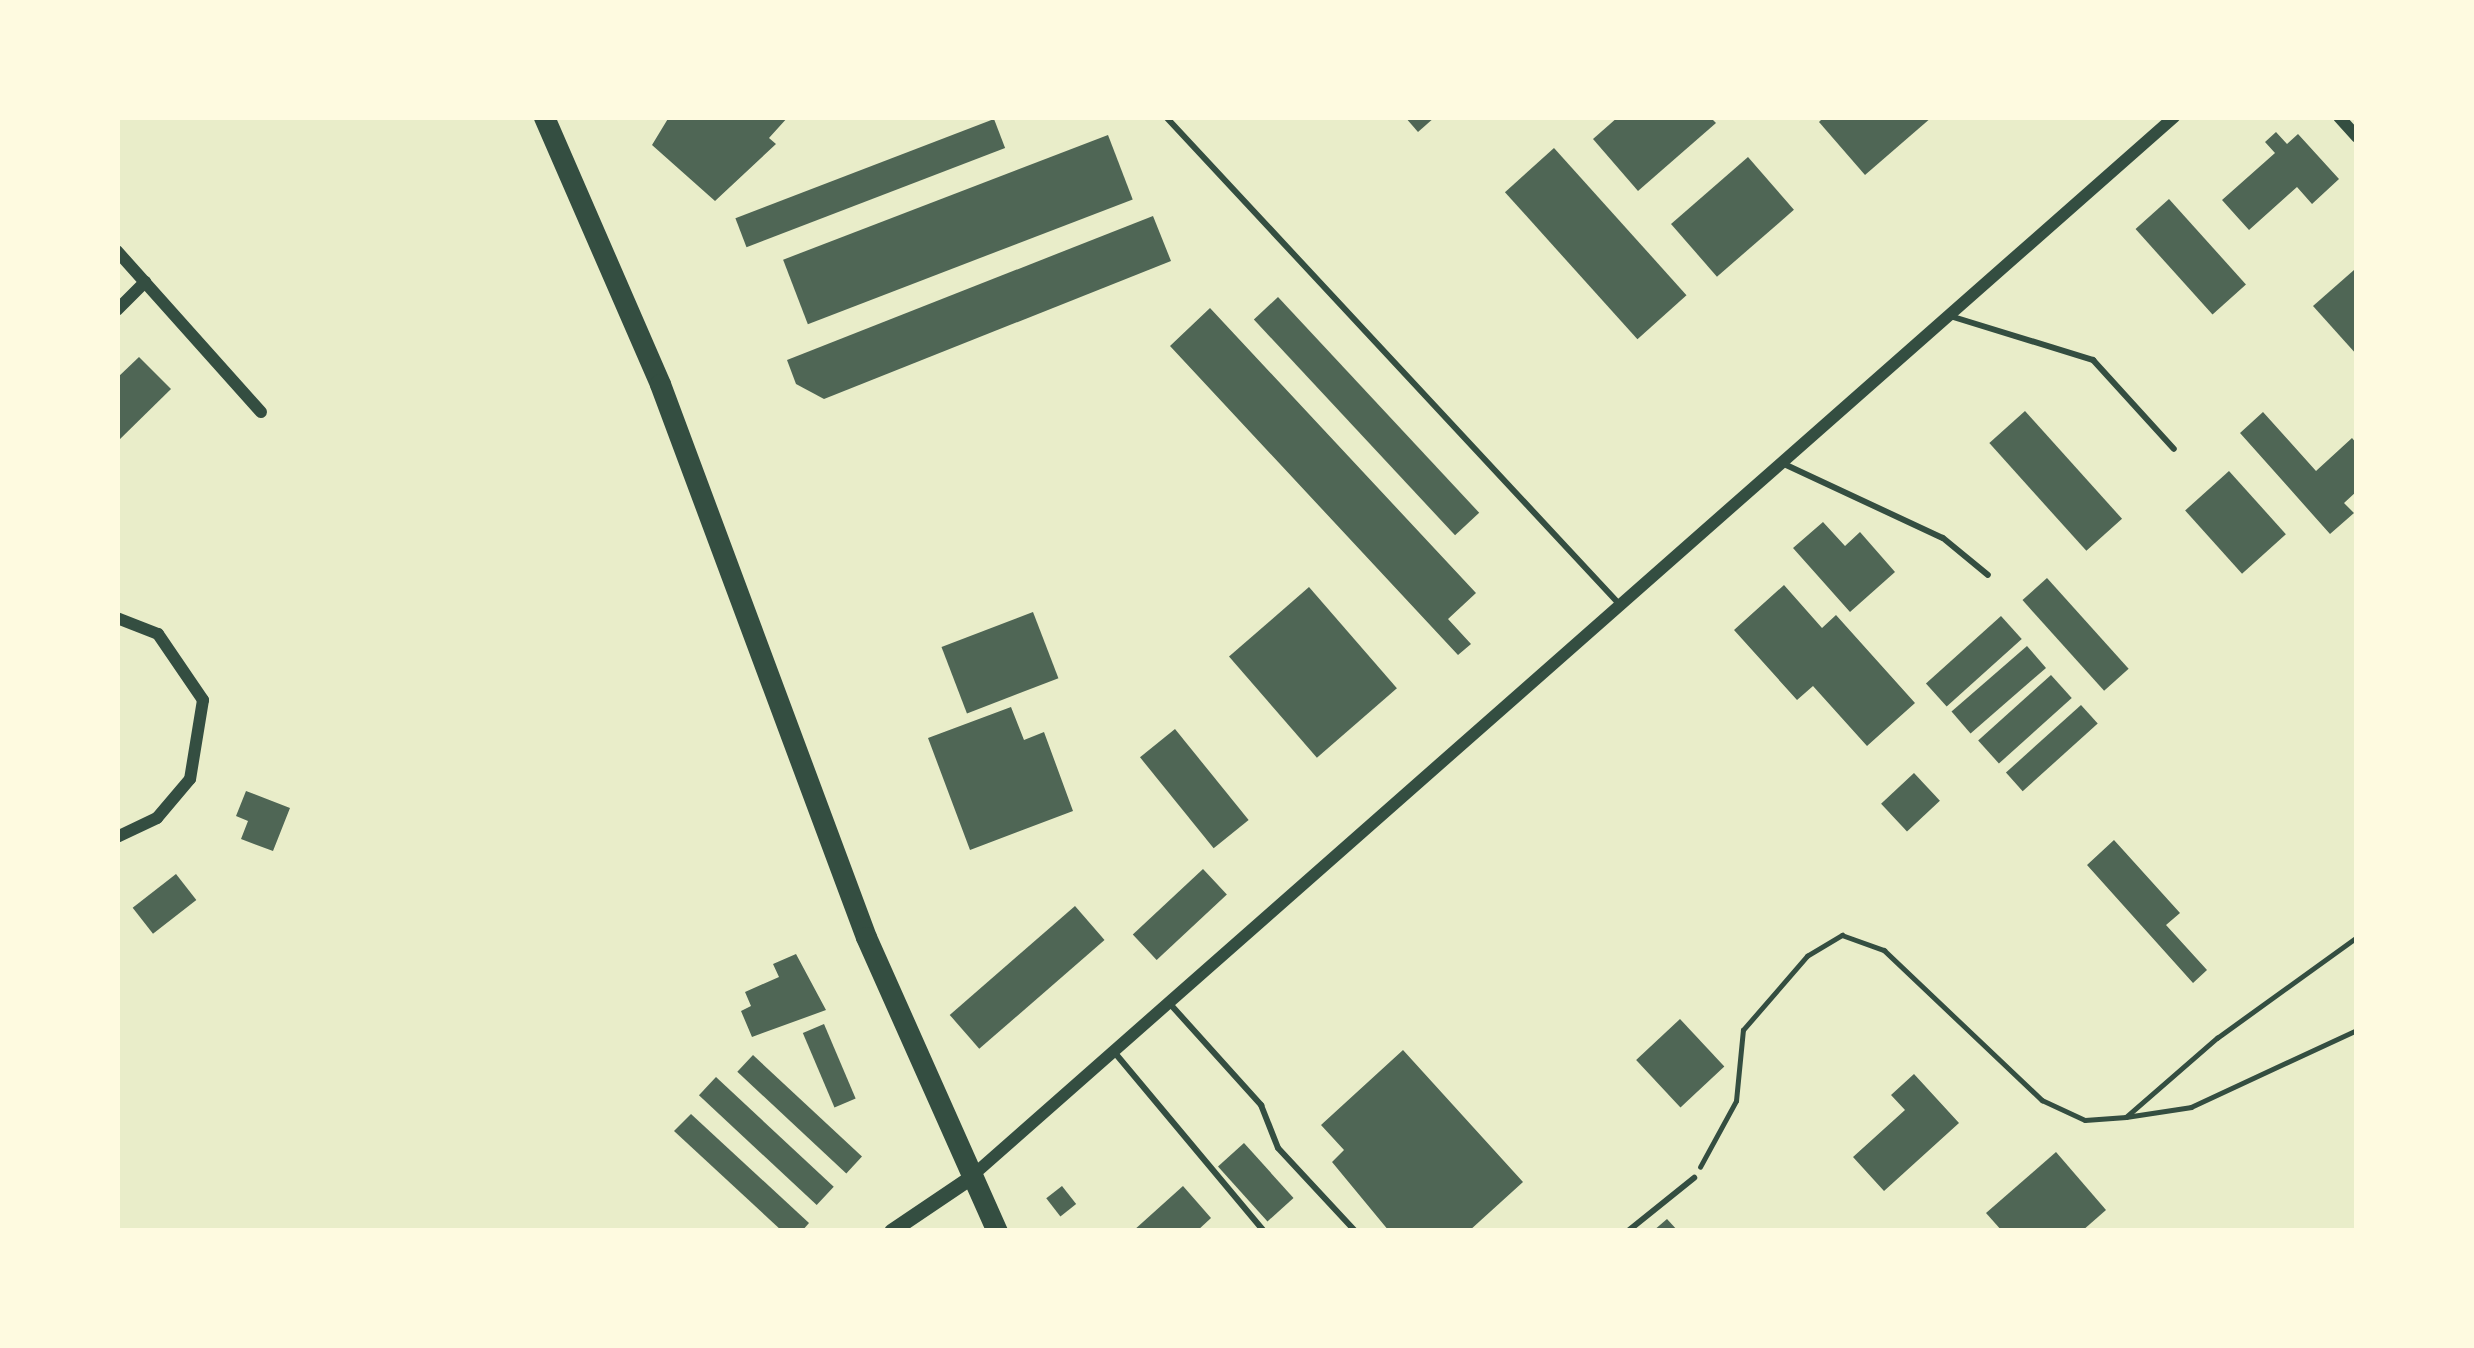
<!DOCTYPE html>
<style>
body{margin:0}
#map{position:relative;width:2474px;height:1348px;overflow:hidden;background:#e9edc9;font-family:"Nunito Sans",sans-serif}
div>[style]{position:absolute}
.building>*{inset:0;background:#4f6655;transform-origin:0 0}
.path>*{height:4.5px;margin:-2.25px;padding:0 2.25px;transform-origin:2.25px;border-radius:2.25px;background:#344e41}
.service>*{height:6px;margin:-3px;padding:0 3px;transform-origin:3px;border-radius:3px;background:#344e41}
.minor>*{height:12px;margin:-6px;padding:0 6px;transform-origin:6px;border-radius:6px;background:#344e41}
.tertiary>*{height:15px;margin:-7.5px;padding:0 7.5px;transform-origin:7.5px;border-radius:7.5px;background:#344e41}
.trunk>*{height:21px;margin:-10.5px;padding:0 10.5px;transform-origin:10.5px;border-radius:10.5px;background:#344e41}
span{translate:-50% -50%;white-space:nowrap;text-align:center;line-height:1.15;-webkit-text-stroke:12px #fefae0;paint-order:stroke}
.frame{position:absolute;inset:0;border:120px solid #fefae0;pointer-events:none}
</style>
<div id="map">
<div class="building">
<div style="clip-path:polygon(669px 117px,788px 117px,769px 138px,776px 144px,715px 201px,652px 145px)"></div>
<div style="clip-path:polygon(1405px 117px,1435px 117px,1418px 132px)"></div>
<div style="clip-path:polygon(1618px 117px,1710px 117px,1716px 123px,1638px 191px,1593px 139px)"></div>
<div style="clip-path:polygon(1824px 117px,1932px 117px,1865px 175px,1819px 122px)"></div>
<div style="left:994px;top:119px;width:31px;height:277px;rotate:69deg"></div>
<div style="clip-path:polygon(2276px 132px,2287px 144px,2298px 134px,2339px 179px,2312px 204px,2297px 187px,2249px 230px,2222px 200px,2275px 153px,2265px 142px)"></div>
<div style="left:1108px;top:135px;width:69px;height:348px;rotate:69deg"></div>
<div style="left:1554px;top:148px;width:198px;height:66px;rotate:48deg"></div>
<div style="left:1748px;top:157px;width:70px;height:102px;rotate:49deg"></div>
<div style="left:2169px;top:199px;width:115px;height:45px;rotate:48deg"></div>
<div style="clip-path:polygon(1153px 216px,1171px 261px,824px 399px,796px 384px,787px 360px)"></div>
<div style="clip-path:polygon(2354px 270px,2357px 274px,2357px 355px,2313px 306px)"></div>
<div style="left:1278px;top:297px;width:295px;height:33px;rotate:47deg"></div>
<div style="clip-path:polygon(1210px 308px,1476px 593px,1448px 619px,1471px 644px,1458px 655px,1170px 346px)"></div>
<div style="clip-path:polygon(139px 357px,171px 389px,117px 442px,117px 378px)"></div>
<div style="left:2025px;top:411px;width:145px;height:48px;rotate:48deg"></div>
<div style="clip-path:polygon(2263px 412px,2316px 471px,2352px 438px,2357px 444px,2357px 491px,2344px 503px,2354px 513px,2330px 534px,2240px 433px)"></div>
<div style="left:2229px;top:471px;width:85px;height:59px;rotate:48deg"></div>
<div style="clip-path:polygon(1823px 522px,1845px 546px,1860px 532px,1895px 572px,1850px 612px,1793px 548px)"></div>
<div style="left:2047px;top:578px;width:122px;height:33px;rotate:48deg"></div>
<div style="clip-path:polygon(1784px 585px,1822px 628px,1836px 615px,1915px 703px,1867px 746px,1813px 686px,1797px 700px,1734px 630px)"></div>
<div style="left:1309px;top:587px;width:134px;height:106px;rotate:49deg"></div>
<div style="left:1033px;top:612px;width:71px;height:98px;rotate:69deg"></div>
<div style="left:2001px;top:616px;width:31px;height:101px;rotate:48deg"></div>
<div style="left:2027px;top:646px;width:29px;height:100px;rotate:49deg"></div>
<div style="left:2051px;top:675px;width:31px;height:98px;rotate:48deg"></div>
<div style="left:2081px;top:705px;width:25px;height:101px;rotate:48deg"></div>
<div style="clip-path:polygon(1011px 707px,1024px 740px,1044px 732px,1073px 811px,970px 850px,928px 738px)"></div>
<div style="left:1175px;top:729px;width:117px;height:45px;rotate:51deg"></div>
<div style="left:1914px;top:773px;width:38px;height:45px;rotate:47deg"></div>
<div style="clip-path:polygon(246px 791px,290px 808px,273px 851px,241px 839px,248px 821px,236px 816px)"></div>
<div style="clip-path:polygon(2114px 840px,2180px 913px,2166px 925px,2207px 970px,2193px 983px,2087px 865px)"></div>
<div style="left:1203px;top:869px;width:35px;height:96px;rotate:47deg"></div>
<div style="left:176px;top:874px;width:33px;height:55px;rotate:52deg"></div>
<div style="left:1075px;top:906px;width:45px;height:166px;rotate:49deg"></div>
<div style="clip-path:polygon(796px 954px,826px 1010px,752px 1037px,741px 1011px,751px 1006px,745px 992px,779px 977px,773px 964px)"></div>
<div style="left:1680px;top:1019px;width:65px;height:60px;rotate:47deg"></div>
<div style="left:824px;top:1024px;width:81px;height:23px;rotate:67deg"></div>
<div style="clip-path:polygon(1403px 1050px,1523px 1182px,1469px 1231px,1389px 1231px,1332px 1162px,1344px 1150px,1321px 1125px)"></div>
<div style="left:753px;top:1055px;width:149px;height:23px;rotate:43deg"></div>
<div style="clip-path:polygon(1914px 1074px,1959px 1123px,1884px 1191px,1853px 1157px,1905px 1110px,1891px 1095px)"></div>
<div style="left:716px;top:1077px;width:161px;height:25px;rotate:43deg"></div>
<div style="clip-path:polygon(691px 1114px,809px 1223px,802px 1231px,782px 1231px,674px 1131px)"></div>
<div style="left:1244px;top:1143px;width:74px;height:35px;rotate:48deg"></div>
<div style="clip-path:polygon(2056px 1152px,2106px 1210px,2082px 1231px,2002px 1231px,1986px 1213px)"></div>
<div style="left:1062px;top:1186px;width:23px;height:20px;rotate:52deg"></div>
<div style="clip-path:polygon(1183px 1186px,1211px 1218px,1197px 1231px,1133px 1231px)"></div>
<div style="clip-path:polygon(1667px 1219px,1678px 1231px,1653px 1231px)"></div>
</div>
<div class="path">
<div style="left:2126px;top:1117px;width:66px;rotate:-8.7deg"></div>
<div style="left:2191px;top:1107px;width:183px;rotate:-24.9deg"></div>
<div style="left:1700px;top:1167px;width:75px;rotate:-61.4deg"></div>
<div style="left:1736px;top:1101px;width:71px;rotate:-84.4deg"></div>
<div style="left:1743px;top:1030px;width:98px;rotate:-49.1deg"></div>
<div style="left:1807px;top:956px;width:41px;rotate:-31deg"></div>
<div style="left:1842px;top:935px;width:45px;rotate:19.7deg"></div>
<div style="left:1884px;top:950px;width:218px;rotate:43.5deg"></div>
<div style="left:2042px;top:1100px;width:47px;rotate:24.9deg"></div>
<div style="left:2085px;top:1120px;width:41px;rotate:-4.2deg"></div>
<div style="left:2126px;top:1117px;width:121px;rotate:-41deg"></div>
<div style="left:2217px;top:1038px;width:173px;rotate:-35.8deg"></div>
</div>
<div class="service">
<div style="left:1166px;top:117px;width:668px;rotate:47.06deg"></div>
<div style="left:1950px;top:316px;width:150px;rotate:17.1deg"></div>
<div style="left:2093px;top:360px;width:120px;rotate:47.7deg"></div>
<div style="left:1784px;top:464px;width:175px;rotate:25deg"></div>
<div style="left:1943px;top:538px;width:58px;rotate:39.4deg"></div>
<div style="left:1171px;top:1005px;width:135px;rotate:48deg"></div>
<div style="left:1261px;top:1105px;width:46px;rotate:68.4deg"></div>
<div style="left:1278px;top:1148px;width:113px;rotate:47.1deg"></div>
<div style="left:1115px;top:1053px;width:232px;rotate:50.1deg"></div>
<div style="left:1628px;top:1231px;width:85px;rotate:-38.8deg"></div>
<div style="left:2136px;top:1231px;width:37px"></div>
</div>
<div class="minor">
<div style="left:2339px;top:117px;width:27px;rotate:48deg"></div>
<div style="left:117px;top:251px;width:216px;rotate:48.2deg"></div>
<div style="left:117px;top:310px;width:40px;rotate:-45deg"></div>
<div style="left:117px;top:618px;width:44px;rotate:21.3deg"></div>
<div style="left:158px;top:634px;width:80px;rotate:55.7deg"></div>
<div style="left:203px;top:700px;width:80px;rotate:99.3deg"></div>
<div style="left:190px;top:779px;width:51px;rotate:130.2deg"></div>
<div style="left:157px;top:818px;width:44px;rotate:154.6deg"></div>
<div style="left:972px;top:1176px;width:1602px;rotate:-41.38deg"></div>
</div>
<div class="tertiary">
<div style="left:891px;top:1231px;width:97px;rotate:-34deg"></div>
</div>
<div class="trunk">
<div style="left:544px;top:117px;width:291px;rotate:66.5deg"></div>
<div style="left:660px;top:384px;width:590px;rotate:69.57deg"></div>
<div style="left:866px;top:937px;width:322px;rotate:66deg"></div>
</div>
<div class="frame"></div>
</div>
